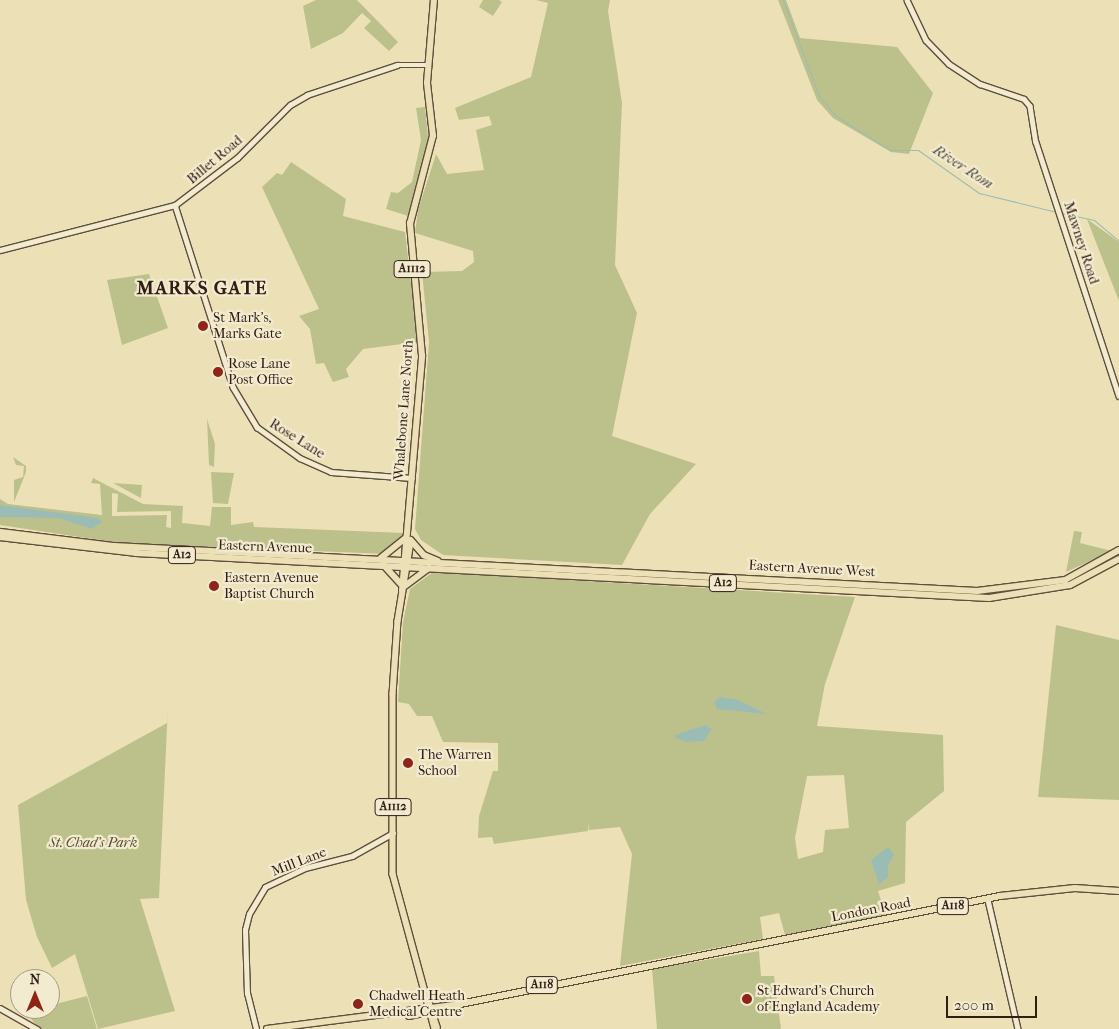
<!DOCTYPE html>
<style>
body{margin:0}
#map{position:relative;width:1119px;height:1029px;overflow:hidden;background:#ece0b7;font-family:"IM FELL French Canon",serif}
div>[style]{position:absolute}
.green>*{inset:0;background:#bcc18c}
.water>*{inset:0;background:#9abcb5}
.stream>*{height:1px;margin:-0.5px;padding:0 0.5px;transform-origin:0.5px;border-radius:0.5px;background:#9abcb5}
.roads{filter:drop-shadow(1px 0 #604e3c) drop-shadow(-1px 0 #604e3c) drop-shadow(0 1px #604e3c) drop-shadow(0 -1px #604e3c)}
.tertiary>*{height:4.5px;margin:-2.25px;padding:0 2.25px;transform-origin:2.25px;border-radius:2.25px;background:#f3ebd0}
.primary>*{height:5.5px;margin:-2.75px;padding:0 2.75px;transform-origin:2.75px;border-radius:2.75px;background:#ece0b7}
.trunk>*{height:6px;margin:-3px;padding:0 3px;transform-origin:3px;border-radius:3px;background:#ece0b7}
.dots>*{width:14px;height:14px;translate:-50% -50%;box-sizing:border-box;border:2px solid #f3ebd0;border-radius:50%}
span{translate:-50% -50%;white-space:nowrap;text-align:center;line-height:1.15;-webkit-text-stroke:4.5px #f3ebd0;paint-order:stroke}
.shield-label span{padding:1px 4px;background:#f3ebd0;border:1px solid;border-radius:4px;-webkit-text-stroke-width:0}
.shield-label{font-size:12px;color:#321d13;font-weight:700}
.street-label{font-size:14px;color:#321d13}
.poi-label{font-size:14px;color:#321d13}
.left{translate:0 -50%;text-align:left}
.park-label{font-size:14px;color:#5b4e37;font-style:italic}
.water-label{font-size:15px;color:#514d44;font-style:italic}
.district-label{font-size:19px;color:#321d13;font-weight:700;letter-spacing:1px}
.north{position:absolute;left:10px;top:969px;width:50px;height:50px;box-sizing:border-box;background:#f3ebd0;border:1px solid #a69984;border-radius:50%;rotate:0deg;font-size:14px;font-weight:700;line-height:20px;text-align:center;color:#321d13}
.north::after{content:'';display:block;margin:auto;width:18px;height:22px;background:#8f2418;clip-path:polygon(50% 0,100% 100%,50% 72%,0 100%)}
.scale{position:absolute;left:946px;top:996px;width:91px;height:22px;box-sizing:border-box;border:2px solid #321d13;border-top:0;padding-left:6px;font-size:15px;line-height:18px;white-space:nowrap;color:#321d13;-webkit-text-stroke:4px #f3ebd0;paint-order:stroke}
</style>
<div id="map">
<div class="green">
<div style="clip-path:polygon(316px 0,357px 0,398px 42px,389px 51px,364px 28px,371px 21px,362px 13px,343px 33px,311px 49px,303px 6px)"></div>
<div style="clip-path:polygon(483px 0,499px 0,502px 2px,493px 16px,479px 7px)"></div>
<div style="clip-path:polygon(536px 0,610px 0,608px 11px,622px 103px,615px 265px,637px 313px,612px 436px,696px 464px,650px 514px,622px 565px,443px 555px,421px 540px,415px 529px,429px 342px,422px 272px,462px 271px,474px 262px,473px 251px,415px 233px,418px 210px,436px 154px,447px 174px,484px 170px,476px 130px,492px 125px,489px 116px,459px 120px,455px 108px,531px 77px,548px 3px)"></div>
<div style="clip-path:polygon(778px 0,786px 0,800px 38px,897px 47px,933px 93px,909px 154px,891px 152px,833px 118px,817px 100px)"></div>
<div style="clip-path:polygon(425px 107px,429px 146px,408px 216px,386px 209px,391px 192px,398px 193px,412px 182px,421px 140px,416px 108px)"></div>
<div style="clip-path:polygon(291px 162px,346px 199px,343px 216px,405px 232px,418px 342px,363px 349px,346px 369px,349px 377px,333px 382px,324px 363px,316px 364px,310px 329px,299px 316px,319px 309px,262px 187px,277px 173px,282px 175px)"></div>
<div style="clip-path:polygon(1087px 219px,1119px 242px,1119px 301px,1097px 245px)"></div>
<div style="clip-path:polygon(149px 274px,168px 328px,122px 345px,107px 280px)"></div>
<div style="clip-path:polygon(207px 419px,215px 444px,214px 467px,209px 465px)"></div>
<div style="clip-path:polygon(13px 457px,26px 466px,26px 472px,14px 502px,14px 480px,23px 477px,24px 466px,16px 465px)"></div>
<div style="clip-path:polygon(211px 472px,234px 473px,228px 504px,213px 503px)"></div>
<div style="clip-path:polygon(evenodd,93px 478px,143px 504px,183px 506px,182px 523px,210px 526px,212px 507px,231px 507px,231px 525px,253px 522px,254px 527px,405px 533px,386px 554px,119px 543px,0 525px,0 499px,8px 504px,102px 515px,100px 484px,91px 483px,93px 478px,112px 493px,118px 494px,117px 512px,171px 511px,171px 528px,166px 527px,167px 515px,112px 516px,112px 493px)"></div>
<div style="clip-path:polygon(113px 483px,142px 485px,141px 498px)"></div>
<div style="clip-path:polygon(1074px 531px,1082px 532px,1080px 543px,1112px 551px,1066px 572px)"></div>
<div style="clip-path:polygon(evenodd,433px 572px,855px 597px,825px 684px,817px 726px,943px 735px,944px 791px,906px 822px,905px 883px,878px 891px,886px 916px,785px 935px,779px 913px,760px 917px,763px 939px,620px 966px,632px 854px,620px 827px,589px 830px,589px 823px,588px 831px,494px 844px,492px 837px,478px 838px,479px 816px,493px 771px,498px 771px,498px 743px,443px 742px,432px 716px,417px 716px,409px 704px,398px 702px,403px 622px,410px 589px,433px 572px,844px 775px,849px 828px,825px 830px,823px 852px,798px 859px,795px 838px,807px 776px,844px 775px)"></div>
<div style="clip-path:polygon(1056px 625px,1119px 640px,1119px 800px,1038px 797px)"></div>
<div style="clip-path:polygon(168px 706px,159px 898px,140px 899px,175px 1011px,98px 1029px,75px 954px,52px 968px,37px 937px,26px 900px,18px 805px,167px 723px)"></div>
<div style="clip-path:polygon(759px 951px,761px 976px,774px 976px,781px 1029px,657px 1029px,652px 969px)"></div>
<div style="clip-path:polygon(87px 996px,97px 1029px,40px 1029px,31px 1019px,36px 1009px)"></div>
</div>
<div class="water">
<div style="clip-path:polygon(0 505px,98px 518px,102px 522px,92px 529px,59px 518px,0 517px)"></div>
<div style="clip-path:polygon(720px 697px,735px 699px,767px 714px,717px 709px,714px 702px)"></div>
<div style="clip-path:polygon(705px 725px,712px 729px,704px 741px,685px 742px,673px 736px)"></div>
<div style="clip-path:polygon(888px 847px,894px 855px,888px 866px,888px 877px,879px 884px,871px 860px)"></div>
</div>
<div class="stream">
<div style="left:783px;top:0;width:103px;rotate:69.4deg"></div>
<div style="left:819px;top:96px;width:26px;rotate:50deg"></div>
<div style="left:836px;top:116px;width:64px;rotate:32.2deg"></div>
<div style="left:890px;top:150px;width:28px"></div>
<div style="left:918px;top:150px;width:75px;rotate:35.2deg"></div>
<div style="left:979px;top:193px;width:80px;rotate:13.7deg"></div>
<div style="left:1061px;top:213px;width:34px;rotate:12deg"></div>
<div style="left:1094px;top:220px;width:33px;rotate:40deg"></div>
</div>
<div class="roads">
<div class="tertiary">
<div style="left:907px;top:0;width:44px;rotate:64.6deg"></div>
<div style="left:926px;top:40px;width:33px;rotate:46deg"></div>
<div style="left:949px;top:64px;width:37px;rotate:33deg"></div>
<div style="left:980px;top:84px;width:46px;rotate:18.8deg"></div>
<div style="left:1024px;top:99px;width:9px;rotate:49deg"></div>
<div style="left:1030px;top:106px;width:36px;rotate:81deg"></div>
<div style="left:1036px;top:142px;width:267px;rotate:71.9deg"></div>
<div style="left:175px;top:205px;width:191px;rotate:72.3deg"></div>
<div style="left:233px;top:387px;width:47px;rotate:59deg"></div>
<div style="left:257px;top:427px;width:53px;rotate:35.8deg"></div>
<div style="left:300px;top:458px;width:34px;rotate:24deg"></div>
<div style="left:331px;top:472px;width:81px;rotate:4.2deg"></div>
<div style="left:0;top:250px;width:181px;rotate:-14.4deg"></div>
<div style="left:175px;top:205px;width:78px;rotate:-37.2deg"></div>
<div style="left:237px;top:158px;width:75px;rotate:-45deg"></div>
<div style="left:290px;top:105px;width:20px;rotate:-30deg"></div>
<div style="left:307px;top:95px;width:95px;rotate:-18.4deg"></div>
<div style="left:397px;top:65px;width:32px"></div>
<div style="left:988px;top:900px;width:132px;rotate:76.9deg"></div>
<div style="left:0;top:1008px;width:43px;rotate:29.6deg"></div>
<div style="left:256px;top:1029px;width:36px;rotate:-104deg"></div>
<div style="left:247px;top:994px;width:64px;rotate:-91.8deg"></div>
<div style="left:245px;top:930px;width:16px;rotate:-76deg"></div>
<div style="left:249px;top:914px;width:31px;rotate:-59deg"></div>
<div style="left:265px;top:887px;width:44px;rotate:-25.4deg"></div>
<div style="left:305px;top:868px;width:49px;rotate:-14.3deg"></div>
<div style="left:352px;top:856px;width:47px;rotate:-29.3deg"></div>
</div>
<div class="primary">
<div style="left:411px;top:540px;width:20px;rotate:49deg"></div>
<div style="left:424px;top:555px;width:15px;rotate:23deg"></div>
<div style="left:411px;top:542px;width:80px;rotate:99.3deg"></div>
<div style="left:398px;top:621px;width:73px;rotate:93.9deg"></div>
<div style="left:393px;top:694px;width:180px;rotate:90deg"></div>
<div style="left:393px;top:874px;width:161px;rotate:74.8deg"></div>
<div style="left:381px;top:558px;width:32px;rotate:-39deg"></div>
<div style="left:384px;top:565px;width:25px;rotate:48deg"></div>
<div style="left:405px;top:586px;width:30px;rotate:-37deg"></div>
<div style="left:402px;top:591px;width:236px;rotate:-85.1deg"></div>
<div style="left:422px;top:356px;width:133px;rotate:-95.2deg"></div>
<div style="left:410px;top:224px;width:91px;rotate:-75.4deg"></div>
<div style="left:433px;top:136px;width:53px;rotate:-96.5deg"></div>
<div style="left:427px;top:83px;width:83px;rotate:-85.2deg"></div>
<div style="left:426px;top:993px;width:36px;rotate:72deg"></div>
<div style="left:409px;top:1016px;width:43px;rotate:-12.1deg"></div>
<div style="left:267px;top:1029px;width:190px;rotate:-7.3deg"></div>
<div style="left:455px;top:1005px;width:556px;rotate:-11.31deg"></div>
<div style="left:1000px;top:896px;width:75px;rotate:-6.1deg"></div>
<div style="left:1075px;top:888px;width:44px;rotate:3.9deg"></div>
</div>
<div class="trunk">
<div style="left:0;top:532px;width:115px;rotate:7deg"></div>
<div style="left:114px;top:546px;width:864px;rotate:2.98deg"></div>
<div style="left:977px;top:591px;width:89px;rotate:-7.1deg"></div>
<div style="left:1065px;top:580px;width:62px;rotate:-29.1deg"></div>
<div style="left:0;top:537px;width:137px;rotate:6.7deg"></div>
<div style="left:136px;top:553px;width:854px;rotate:3.02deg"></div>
<div style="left:989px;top:598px;width:82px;rotate:-9.1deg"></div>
<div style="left:1070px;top:585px;width:55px;rotate:-28deg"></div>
</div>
</div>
<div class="dots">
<div style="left:203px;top:326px;background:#8f2418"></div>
<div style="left:218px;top:372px;background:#8f2418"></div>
<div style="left:214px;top:586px;background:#8f2418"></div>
<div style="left:408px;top:763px;background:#8f2418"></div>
<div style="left:747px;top:999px;background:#8f2418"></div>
<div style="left:358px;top:1004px;background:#8f2418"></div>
</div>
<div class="shield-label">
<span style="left:412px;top:269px">A1112</span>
<span style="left:182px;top:555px">A12</span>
<span style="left:723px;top:583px">A12</span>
<span style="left:393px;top:807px">A1112</span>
<span style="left:953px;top:906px">A118</span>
<span style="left:542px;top:985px">A118</span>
</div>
<div class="street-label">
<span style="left:215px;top:160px;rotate:-40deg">Billet Road</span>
<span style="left:1081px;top:243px;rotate:72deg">Mawney Road</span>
<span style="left:404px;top:410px;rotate:-86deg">Whalebone Lane North</span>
<span style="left:297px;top:439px;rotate:32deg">Rose Lane</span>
<span style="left:265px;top:547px;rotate:2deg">Eastern Avenue</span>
<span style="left:812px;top:569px;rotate:3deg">Eastern Avenue West</span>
<span style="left:299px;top:862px;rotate:-21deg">Mill Lane</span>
<span style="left:871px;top:910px;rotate:-11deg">London Road</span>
</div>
<div class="poi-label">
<span class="left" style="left:213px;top:326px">St Mark's,<br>Marks Gate</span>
<span class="left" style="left:228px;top:372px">Rose Lane<br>Post Office</span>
<span class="left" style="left:224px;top:586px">Eastern Avenue<br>Baptist Church</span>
<span class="left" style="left:418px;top:763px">The Warren<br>School</span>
<span class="left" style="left:757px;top:999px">St Edward's Church<br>of England Academy</span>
<span class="left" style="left:369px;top:1004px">Chadwell Heath<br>Medical Centre</span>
</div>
<div class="park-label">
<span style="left:93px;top:843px">St. Chad's Park</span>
</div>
<div class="water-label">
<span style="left:963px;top:167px;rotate:33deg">River Rom</span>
</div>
<div class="district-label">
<span style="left:202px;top:289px">MARKS GATE</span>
</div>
<div class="north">N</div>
<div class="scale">200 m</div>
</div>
